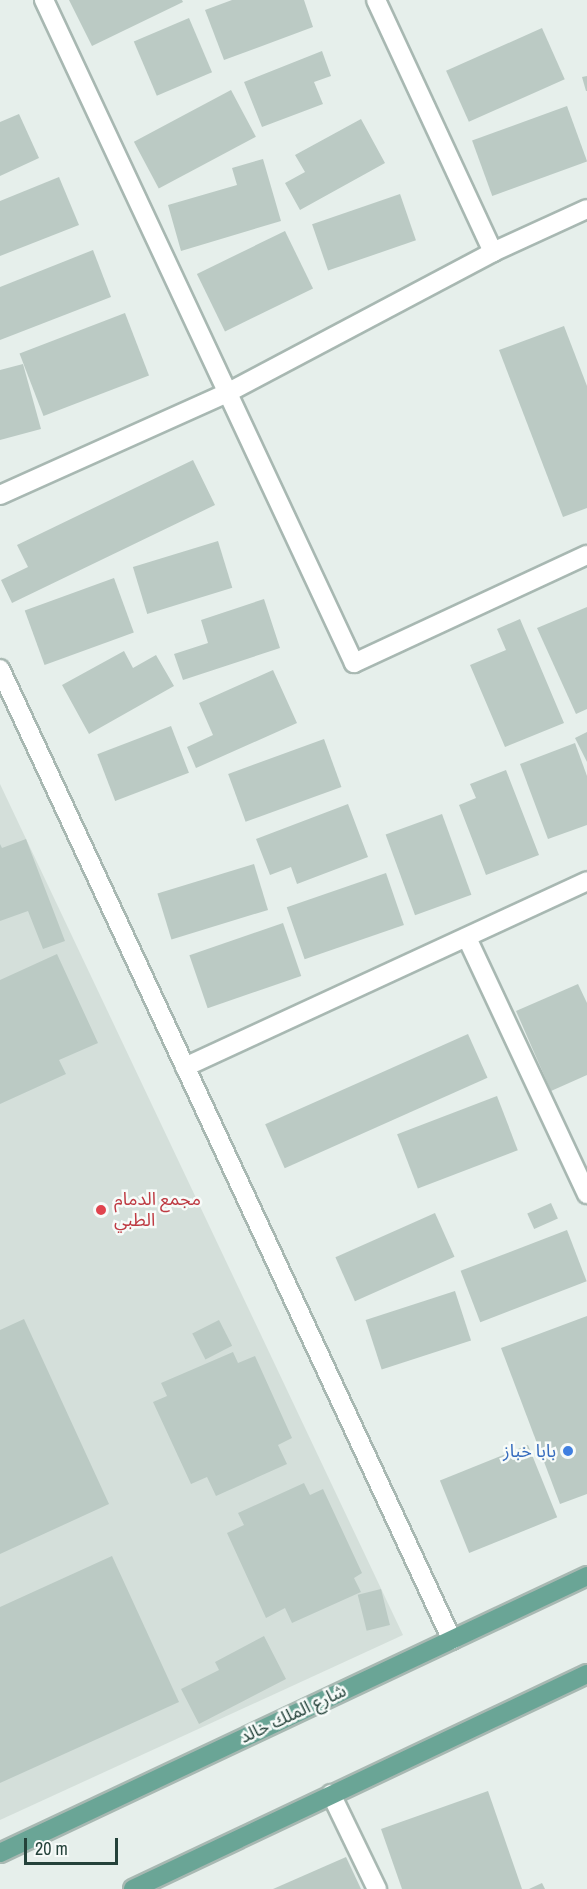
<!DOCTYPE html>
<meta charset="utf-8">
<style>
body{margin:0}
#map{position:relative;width:587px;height:1889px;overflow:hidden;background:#e6efeb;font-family:"Archivo Narrow","Noto Sans Arabic",sans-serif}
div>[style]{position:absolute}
.built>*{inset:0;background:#d4dfda}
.building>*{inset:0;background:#bbcac4;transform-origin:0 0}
.roads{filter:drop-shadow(2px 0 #a8b8b2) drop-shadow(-2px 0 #a8b8b2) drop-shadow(0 2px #a8b8b2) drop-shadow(0 -2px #a8b8b2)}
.minor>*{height:18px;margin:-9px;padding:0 9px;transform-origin:9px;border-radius:9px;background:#fff}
.primary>*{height:18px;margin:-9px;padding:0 9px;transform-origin:9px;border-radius:9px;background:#6aa596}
.dots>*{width:16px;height:16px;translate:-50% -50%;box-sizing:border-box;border:3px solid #f7fbf9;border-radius:50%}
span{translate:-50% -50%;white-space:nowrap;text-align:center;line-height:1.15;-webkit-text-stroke:5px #f7fbf9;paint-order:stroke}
.health-label{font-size:18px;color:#be3a42}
.left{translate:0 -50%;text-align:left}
.shop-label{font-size:18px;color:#366cbe}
.right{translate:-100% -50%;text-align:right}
.street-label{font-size:18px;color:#24423a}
.scale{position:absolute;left:24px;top:1838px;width:94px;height:27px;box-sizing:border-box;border:3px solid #24423a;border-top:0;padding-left:8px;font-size:18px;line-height:21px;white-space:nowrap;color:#24423a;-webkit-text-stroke:4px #f7fbf9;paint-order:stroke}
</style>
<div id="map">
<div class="built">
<div style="clip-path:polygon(0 784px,403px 1635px,0 1820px)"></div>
</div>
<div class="building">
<div style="clip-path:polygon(69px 0,182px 0,183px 2px,92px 46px)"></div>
<div style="clip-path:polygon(232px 0,304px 0,313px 27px,224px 60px,205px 10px)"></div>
<div style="left:189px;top:18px;width:59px;height:60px;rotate:67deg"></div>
<div style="left:542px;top:28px;width:56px;height:105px;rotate:66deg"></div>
<div style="clip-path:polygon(322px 51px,331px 76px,314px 82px,323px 104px,262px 127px,244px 82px)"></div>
<div style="clip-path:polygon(587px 76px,587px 91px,586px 91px,582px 77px)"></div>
<div style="left:231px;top:90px;width:53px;height:110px;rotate:62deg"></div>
<div style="left:567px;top:106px;width:59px;height:101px;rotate:70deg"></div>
<div style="clip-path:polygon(19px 114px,39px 158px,0 176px,0 122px)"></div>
<div style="clip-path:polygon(361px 119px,385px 163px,300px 210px,285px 183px,305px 172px,295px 155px)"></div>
<div style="clip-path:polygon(263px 159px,281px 221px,181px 251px,168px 205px,237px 185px,232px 168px)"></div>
<div style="clip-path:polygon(59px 177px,79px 225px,0 256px,0 201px)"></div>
<div style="left:400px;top:194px;width:49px;height:93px;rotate:71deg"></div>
<div style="left:285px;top:231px;width:64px;height:98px;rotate:64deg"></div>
<div style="clip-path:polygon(93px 250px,111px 297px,0 340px,0 287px)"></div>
<div style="left:125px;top:313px;width:67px;height:113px;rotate:69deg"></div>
<div style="clip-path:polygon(564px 326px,587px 386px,587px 508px,563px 517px,499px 350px)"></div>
<div style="clip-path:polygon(23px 364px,41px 429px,0 440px,0 370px)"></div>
<div style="clip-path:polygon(193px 460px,215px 505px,12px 603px,1px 580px,28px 567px,17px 545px)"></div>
<div style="left:218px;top:541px;width:49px;height:89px;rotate:73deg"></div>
<div style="left:114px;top:578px;width:58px;height:95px;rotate:70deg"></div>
<div style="clip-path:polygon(264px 599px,280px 648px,183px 680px,174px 654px,208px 643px,201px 620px)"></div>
<div style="clip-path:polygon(587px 607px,587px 709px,576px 714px,537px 628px)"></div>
<div style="clip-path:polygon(520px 619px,564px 723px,505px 747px,470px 665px,506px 650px,497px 629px)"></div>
<div style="clip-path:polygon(124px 651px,133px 668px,156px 655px,174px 686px,89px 734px,62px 685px)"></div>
<div style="clip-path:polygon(273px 670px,297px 723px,196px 768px,187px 747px,213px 735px,199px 703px)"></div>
<div style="left:171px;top:726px;width:50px;height:79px;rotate:69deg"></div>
<div style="clip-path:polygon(587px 732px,587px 762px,575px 738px)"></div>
<div style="left:324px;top:739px;width:51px;height:102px;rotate:70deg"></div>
<div style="clip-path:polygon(575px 743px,587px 776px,587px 825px,548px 839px,520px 764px)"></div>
<div style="clip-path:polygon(506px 770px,539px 855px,486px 875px,459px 805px,476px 798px,470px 784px)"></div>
<div style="clip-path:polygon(348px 804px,368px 857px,297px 884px,291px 867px,270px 875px,256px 839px)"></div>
<div style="left:442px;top:814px;width:86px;height:60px;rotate:70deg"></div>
<div style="clip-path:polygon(26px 839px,65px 941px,43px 949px,28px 911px,0 921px,0 844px,2px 848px)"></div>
<div style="left:254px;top:864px;width:48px;height:101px;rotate:73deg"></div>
<div style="left:386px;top:873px;width:55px;height:105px;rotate:71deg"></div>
<div style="left:283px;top:923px;width:56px;height:99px;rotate:71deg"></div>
<div style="clip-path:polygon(57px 954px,98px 1043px,59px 1060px,66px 1074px,0 1104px,0 980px)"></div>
<div style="clip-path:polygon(578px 984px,587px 1003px,587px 1075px,551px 1091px,516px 1011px)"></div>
<div style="left:468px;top:1034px;width:48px;height:222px;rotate:66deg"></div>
<div style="left:497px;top:1096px;width:58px;height:107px;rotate:69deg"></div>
<div style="left:551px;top:1203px;width:17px;height:26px;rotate:66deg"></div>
<div style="left:435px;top:1213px;width:48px;height:109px;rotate:66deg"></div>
<div style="left:567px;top:1230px;width:55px;height:114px;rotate:69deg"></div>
<div style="left:455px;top:1291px;width:52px;height:94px;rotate:72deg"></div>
<div style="clip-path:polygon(587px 1316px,587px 1494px,560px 1504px,501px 1348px)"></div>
<div style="clip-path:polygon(24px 1319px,109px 1504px,0 1554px,0 1330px)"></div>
<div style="left:219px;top:1320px;width:29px;height:30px;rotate:63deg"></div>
<div style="clip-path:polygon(233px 1352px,238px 1363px,255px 1356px,292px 1438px,278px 1445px,287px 1464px,216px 1496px,207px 1477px,191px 1484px,153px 1402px,167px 1396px,161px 1383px)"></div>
<div style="left:528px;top:1445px;width:78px;height:95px;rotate:68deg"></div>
<div style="clip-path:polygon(304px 1483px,310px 1495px,323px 1489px,362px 1573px,354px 1578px,361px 1592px,292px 1623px,285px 1608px,266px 1618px,227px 1533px,244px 1525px,238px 1513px)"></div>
<div style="clip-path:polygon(112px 1556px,179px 1702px,0 1783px,0 1607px)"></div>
<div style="left:381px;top:1589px;width:37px;height:24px;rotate:76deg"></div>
<div style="clip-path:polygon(264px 1636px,286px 1679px,199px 1724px,181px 1689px,219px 1670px,215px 1662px)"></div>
<div style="clip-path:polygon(488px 1791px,522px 1889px,402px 1889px,381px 1829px)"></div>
<div style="clip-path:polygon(346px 1857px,361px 1889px,273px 1889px)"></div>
<div style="clip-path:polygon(542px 1883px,545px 1889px,529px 1889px)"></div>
</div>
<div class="roads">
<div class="minor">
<div style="left:44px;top:0;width:732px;rotate:64.94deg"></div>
<div style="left:354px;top:663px;width:257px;rotate:-24.9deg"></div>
<div style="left:376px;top:0;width:278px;rotate:65.1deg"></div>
<div style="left:0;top:495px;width:249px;rotate:-24.2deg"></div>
<div style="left:227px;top:393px;width:301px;rotate:-27.9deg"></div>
<div style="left:493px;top:252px;width:103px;rotate:-24.6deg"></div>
<div style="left:0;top:669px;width:1071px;rotate:65.04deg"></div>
<div style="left:467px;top:938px;width:283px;rotate:64.9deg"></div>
<div style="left:185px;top:1067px;width:443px;rotate:-24.8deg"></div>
<div style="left:331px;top:1794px;width:106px;rotate:64.2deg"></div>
</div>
<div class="primary">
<div style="left:0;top:1853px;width:649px;rotate:-25.26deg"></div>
<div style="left:133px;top:1889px;width:502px;rotate:-25.34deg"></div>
</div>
</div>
<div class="dots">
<div style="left:101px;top:1210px;background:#e0444e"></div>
<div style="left:568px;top:1451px;background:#3f7fe0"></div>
</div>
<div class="health-label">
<span class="left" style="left:114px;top:1210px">مجمع الدمام<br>الطبي</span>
</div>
<div class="shop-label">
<span class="right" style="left:556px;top:1451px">بابا خباز</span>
</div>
<div class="street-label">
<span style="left:293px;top:1714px;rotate:-25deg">شارع الملك خالد</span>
</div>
<div class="scale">20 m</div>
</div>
